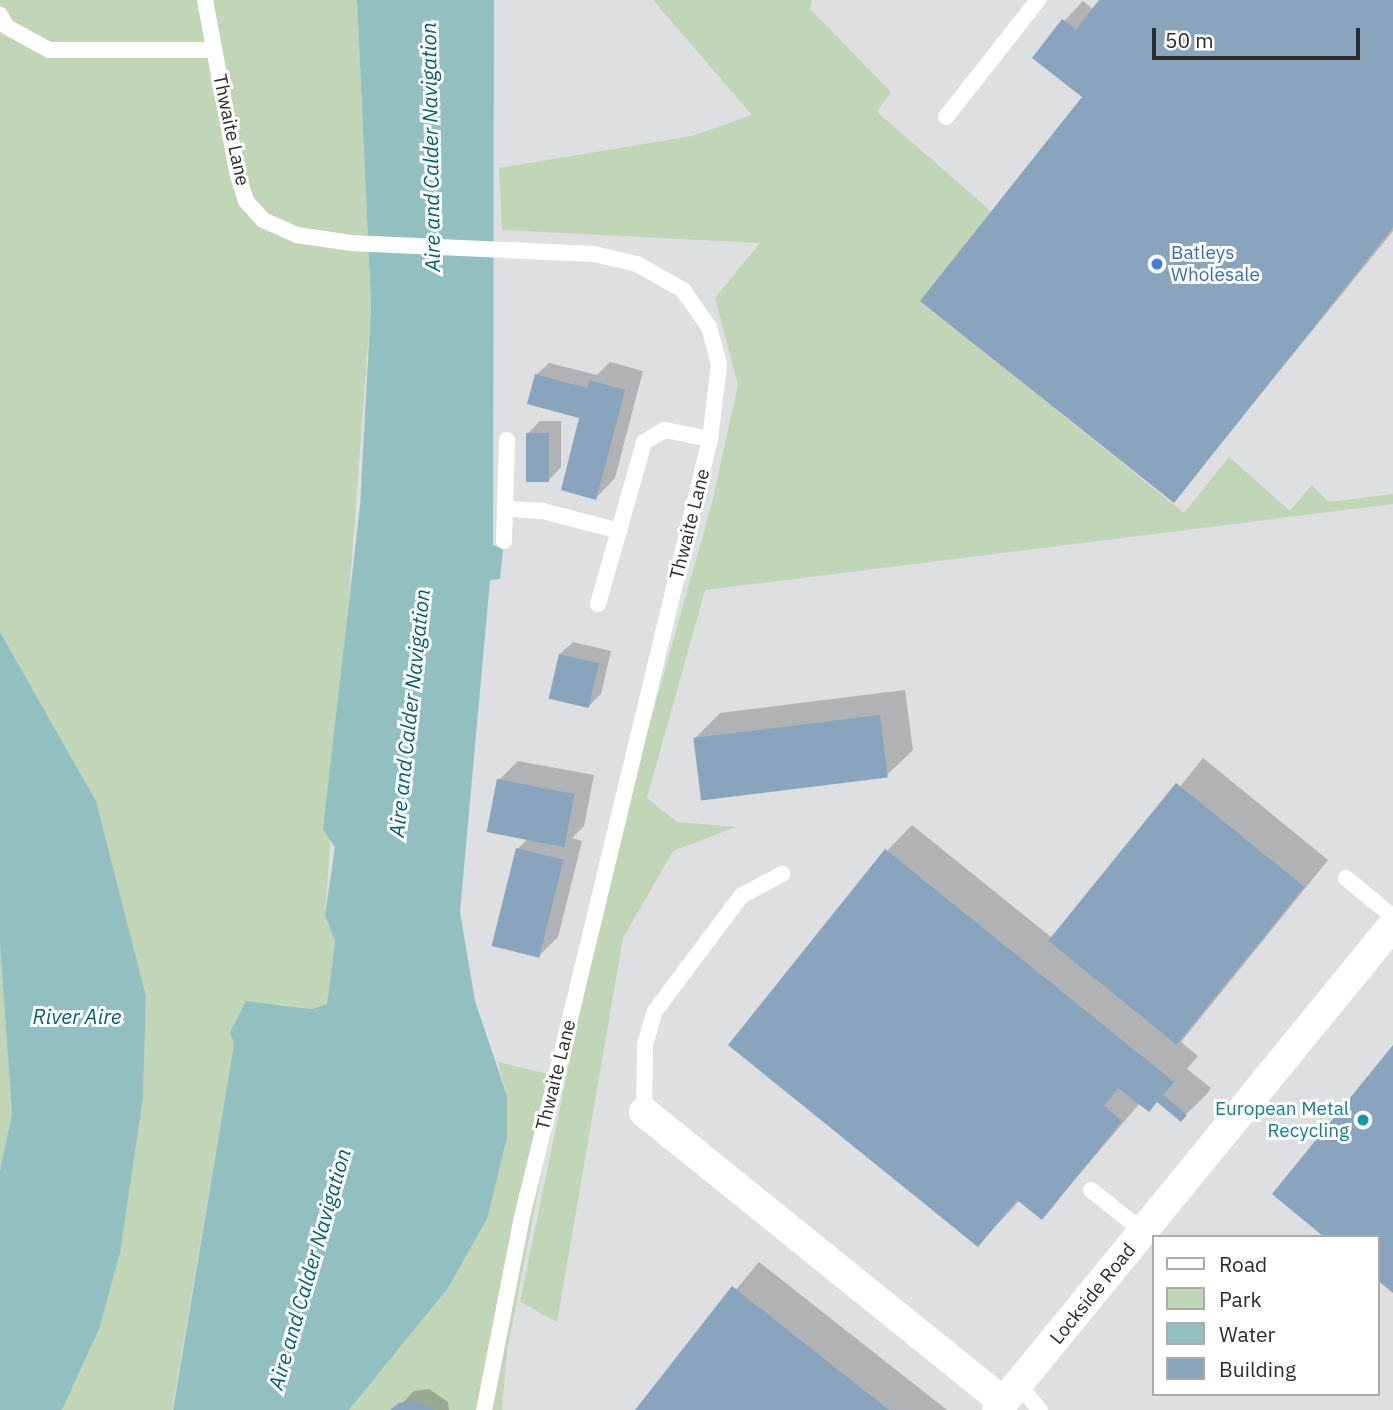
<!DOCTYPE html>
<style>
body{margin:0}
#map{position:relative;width:1393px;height:1410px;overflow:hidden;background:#dddfe0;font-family:"IBM Plex Sans",sans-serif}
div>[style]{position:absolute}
.green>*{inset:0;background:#c1d5b7}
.water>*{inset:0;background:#92c0c1}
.shadow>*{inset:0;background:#0003}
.building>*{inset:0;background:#88a5bd;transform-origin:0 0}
.service>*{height:16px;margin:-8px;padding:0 8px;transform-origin:8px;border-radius:8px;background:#fff}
.minor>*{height:30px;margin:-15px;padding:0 15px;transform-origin:15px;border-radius:15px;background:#fff}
.dots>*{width:19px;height:19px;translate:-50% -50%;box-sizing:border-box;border:4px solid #fff;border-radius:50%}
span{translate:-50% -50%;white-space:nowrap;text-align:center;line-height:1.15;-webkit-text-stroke:6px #fff;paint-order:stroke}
.street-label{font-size:19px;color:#2c2c2c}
.shop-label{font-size:19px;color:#366cbe}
.left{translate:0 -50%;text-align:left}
.culture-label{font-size:19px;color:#0d838f}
.right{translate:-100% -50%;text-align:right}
.water-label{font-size:21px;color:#006467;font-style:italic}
.legend{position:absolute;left:1152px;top:1235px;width:228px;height:161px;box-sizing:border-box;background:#fff;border:2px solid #ababab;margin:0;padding:9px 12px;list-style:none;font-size:21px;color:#2c2c2c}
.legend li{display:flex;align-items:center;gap:14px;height:35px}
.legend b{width:35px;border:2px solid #ababab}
.scale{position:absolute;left:1152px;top:28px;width:208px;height:32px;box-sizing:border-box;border:4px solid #2c2c2c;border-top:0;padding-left:9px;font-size:21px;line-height:24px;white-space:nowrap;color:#2c2c2c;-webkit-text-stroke:5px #fff;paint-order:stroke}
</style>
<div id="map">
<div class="green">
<div style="clip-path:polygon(0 0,357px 0,371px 305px,325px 915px,335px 942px,327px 1005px,312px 1009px,278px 1004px,231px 1032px,234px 1044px,172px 1410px,62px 1410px,99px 1329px,120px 1254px,143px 1098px,146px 996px,96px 801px,0 632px)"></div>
<div style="clip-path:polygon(653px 0,812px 0,810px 9px,891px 92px,877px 112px,991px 211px,921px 301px,1184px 513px,1229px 457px,1290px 511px,1312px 485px,1329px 502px,1393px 494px,1393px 504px,705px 590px,647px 798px,677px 822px,736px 827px,673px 851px,623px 938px,557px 1322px,520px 1302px,610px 865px,712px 503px,738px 385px,715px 298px,760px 243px,502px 230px,499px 168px,692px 136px,752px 115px)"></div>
<div style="clip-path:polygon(0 946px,12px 1113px,0 1171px)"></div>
<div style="clip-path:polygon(498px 1062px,560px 1077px,507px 1351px,502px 1410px,349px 1410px,448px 1288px,487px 1219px,507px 1096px)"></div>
</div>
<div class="water">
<div style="clip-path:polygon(357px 0,494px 0,493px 545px,503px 549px,500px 579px,490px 580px,460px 912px,475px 1001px,507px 1096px,507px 1137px,487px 1219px,448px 1288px,349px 1410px,173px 1410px,234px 1044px,230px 1032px,246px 1001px,312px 1009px,327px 1004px,335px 942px,325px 915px,335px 847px,323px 829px,360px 506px,371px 305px)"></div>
<div style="clip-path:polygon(0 632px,96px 801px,146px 996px,143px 1098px,120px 1254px,99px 1329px,62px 1410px,0 1410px,0 1171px,12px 1113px,0 946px)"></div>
</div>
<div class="shadow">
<div style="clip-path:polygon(1102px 0,1393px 0,1393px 231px,1174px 501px,1090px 90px,1064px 21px,1083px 1px,1094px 10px)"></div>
<div style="clip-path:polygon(610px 362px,643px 371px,615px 478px,596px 498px,583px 412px,536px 375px,549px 363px,597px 375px)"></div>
<div style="clip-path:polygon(540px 421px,561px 421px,561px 467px,549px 480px,527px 434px)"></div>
<div style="clip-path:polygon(573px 642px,611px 651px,601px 694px,588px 707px,560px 654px)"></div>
<div style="clip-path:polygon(905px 690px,913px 750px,887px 775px,695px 738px,720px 713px)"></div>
<div style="clip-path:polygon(1203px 758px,1328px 860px,1181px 1042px,1198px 1056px,1187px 1069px,1211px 1088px,1207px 1094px,1181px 1119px,1158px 1101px,1140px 1103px,1042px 1218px,1020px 1200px,978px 1245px,887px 851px,912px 825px,1056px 941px)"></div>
<div style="clip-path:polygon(518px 761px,594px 775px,584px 826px,572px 838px,582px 841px,558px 937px,539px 956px,518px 849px,528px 838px,499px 780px)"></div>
<div style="clip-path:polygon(759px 1262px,947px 1410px,637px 1410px)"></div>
<div style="clip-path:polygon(429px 1389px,448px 1402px,449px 1410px,396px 1410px,414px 1391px)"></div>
</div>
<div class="building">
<div style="clip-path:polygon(1099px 0,1393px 0,1393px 227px,1174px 503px,920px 301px,1082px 97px,1032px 58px,1062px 19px,1076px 30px)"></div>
<div style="clip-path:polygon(535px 374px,587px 388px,589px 380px,625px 390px,596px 500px,561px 490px,579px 418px,527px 404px)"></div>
<div style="left:526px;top:433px;width:23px;height:49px"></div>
<div style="left:559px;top:654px;width:41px;height:46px;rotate:13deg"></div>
<div style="left:880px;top:715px;width:63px;height:188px;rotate:83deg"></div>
<div style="left:497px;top:779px;width:79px;height:54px;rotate:11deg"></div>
<div style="left:1176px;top:783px;width:165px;height:203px;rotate:39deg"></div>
<div style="left:516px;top:848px;width:49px;height:101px;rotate:14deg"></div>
<div style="clip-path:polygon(885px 849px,1174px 1082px,1163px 1095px,1187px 1115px,1181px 1122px,1157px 1102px,1149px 1112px,1118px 1088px,1104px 1106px,1122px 1121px,1042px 1220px,1017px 1200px,978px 1247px,728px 1045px)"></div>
<div style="clip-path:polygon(1393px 1045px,1393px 1293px,1377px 1280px,1377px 1237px,1324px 1237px,1272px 1194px)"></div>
<div style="clip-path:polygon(732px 1286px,889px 1410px,635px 1410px)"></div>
<div style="clip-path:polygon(416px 1401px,434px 1410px,390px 1410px,399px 1403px)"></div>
</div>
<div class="service">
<div style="left:205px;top:0;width:179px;rotate:79.4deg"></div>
<div style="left:238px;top:176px;width:26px;rotate:72deg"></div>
<div style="left:246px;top:201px;width:25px;rotate:48deg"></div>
<div style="left:263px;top:220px;width:37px;rotate:24deg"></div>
<div style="left:297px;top:235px;width:55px;rotate:8.4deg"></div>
<div style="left:351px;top:243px;width:243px;rotate:2.6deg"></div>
<div style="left:594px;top:254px;width:44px;rotate:13.1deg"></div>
<div style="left:637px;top:264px;width:53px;rotate:29.5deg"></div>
<div style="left:683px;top:290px;width:45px;rotate:54.9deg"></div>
<div style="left:709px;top:327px;width:39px;rotate:75deg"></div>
<div style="left:719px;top:365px;width:75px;rotate:96.9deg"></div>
<div style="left:710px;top:439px;width:800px;rotate:103.58deg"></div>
<div style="left:522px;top:1217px;width:197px;rotate:101.1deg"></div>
<div style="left:0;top:15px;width:14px;rotate:60deg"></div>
<div style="left:7px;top:27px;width:48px;rotate:28.7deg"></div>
<div style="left:49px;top:50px;width:165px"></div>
<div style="left:946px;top:117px;width:149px;rotate:-51.8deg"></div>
<div style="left:506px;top:509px;width:37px;rotate:3deg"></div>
<div style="left:543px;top:511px;width:79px;rotate:14.7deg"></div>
<div style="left:504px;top:541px;width:101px;rotate:-88.3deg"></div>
<div style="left:598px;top:604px;width:168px;rotate:-74.1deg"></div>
<div style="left:644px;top:442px;width:24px;rotate:-30deg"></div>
<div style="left:665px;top:430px;width:46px;rotate:11.3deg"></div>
<div style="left:1346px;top:878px;width:61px;rotate:39.7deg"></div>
<div style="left:644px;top:1112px;width:67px;rotate:-89.1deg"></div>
<div style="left:645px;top:1045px;width:35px;rotate:-74deg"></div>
<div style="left:655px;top:1011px;width:144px;rotate:-53.2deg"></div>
<div style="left:741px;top:896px;width:47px;rotate:-28.2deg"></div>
<div style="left:1091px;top:1190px;width:68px;rotate:38.4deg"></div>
<div style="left:1018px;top:1384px;width:34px;rotate:50deg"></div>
</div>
<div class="minor">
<div style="left:644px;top:1112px;width:461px;rotate:38.9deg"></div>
<div style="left:997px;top:1410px;width:626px;rotate:-50.77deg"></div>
</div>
<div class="dots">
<div style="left:1157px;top:264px;background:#3f7fe0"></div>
<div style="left:1363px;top:1120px;background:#0f9aa8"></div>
</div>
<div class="street-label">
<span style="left:231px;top:130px;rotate:78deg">Thwaite Lane</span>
<span style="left:690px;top:524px;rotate:-76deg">Thwaite Lane</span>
<span style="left:556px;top:1075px;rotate:-76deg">Thwaite Lane</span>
<span style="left:1093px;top:1294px;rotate:-51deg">Lockside Road</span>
</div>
<div class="shop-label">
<span class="left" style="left:1171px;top:264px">Batleys<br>Wholesale</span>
</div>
<div class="culture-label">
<span class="right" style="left:1349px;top:1120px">European Metal<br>Recycling</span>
</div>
<div class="water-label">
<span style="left:430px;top:147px;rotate:-91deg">Aire and Calder Navigation</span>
<span style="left:409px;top:713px;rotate:-84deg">Aire and Calder Navigation</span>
<span style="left:77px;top:1016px">River Aire</span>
<span style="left:309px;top:1269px;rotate:-74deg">Aire and Calder Navigation</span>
</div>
<ul class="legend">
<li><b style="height:9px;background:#fff"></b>Road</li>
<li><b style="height:19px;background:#c1d5b7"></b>Park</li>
<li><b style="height:19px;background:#92c0c1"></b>Water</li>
<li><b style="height:19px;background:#88a5bd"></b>Building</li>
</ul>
<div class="scale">50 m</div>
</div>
